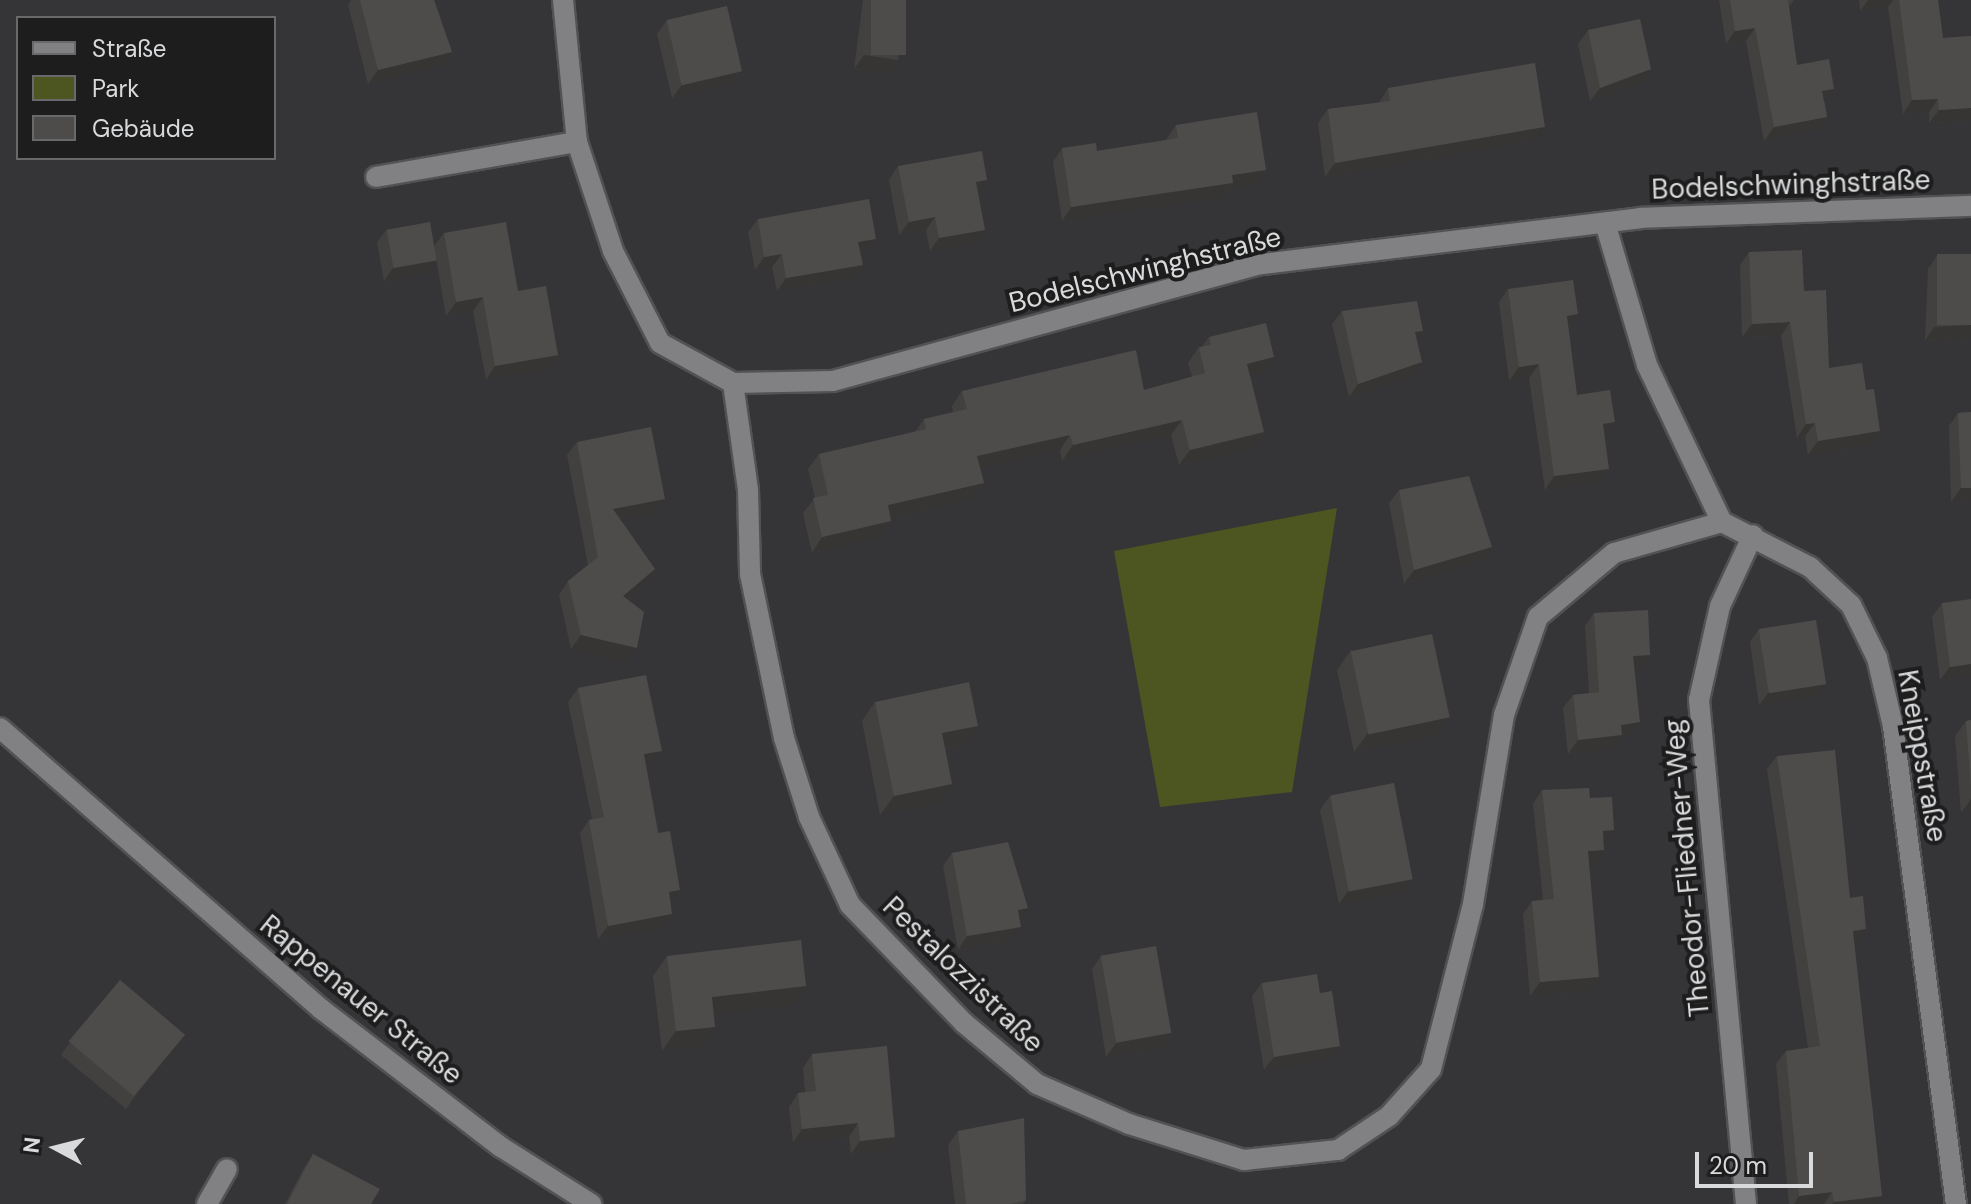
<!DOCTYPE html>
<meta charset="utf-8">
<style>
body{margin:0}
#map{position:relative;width:1971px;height:1204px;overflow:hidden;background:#353538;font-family:"DM Sans",sans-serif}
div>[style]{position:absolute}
.green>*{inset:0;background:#4d5521}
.roads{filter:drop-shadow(2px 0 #515254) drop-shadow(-2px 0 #515254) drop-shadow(0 2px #515254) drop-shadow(0 -2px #515254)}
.minor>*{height:20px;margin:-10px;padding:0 10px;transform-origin:10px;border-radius:10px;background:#818184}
.wall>*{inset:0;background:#434140}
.shaded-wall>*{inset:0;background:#373534}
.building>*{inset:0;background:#4e4c4a;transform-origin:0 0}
span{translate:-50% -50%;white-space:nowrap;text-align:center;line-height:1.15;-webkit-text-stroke:8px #1d1d1e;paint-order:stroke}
.street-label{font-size:28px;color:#d9dadb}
.legend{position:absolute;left:16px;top:16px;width:260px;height:144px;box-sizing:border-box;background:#1d1d1e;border:2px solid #68696a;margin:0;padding:10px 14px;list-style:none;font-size:24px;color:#d9dadb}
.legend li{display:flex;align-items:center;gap:16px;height:40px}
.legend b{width:40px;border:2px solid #68696a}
.north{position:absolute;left:16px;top:1108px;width:80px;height:80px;-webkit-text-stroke:6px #1d1d1e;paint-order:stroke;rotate:277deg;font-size:22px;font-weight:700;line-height:32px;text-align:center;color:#d9dadb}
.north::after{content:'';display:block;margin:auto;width:28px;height:36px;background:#d9dadb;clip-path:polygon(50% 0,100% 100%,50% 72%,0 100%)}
.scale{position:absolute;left:1695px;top:1152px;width:118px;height:36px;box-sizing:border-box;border:4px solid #d9dadb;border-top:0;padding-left:10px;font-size:24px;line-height:28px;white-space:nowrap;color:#d9dadb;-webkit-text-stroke:6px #1d1d1e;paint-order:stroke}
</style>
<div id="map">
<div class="green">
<div style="clip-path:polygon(1337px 508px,1292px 792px,1160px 807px,1114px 551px)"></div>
</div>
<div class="roads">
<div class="minor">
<div style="left:563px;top:0;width:143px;rotate:84.4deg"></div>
<div style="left:577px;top:142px;width:115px;rotate:71.7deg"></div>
<div style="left:613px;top:251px;width:103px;rotate:62.9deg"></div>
<div style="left:660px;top:343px;width:83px;rotate:28.7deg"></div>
<div style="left:733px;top:383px;width:100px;rotate:-1.1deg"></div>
<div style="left:833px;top:381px;width:445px;rotate:-15.3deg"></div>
<div style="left:1262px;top:264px;width:381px;rotate:-6.9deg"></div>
<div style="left:1640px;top:218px;width:331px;rotate:-2.1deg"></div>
<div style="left:376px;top:177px;width:204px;rotate:-9.9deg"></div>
<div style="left:1605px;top:223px;width:148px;rotate:73.5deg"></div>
<div style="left:1647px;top:365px;width:174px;rotate:64.5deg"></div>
<div style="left:1722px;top:522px;width:99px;rotate:27.1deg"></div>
<div style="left:1810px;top:567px;width:56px;rotate:42.8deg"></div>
<div style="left:1851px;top:605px;width:59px;rotate:63.9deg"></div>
<div style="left:1877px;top:658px;width:70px;rotate:76.8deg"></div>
<div style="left:1893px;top:726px;width:482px;rotate:82.5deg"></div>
<div style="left:733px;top:383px;width:108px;rotate:82deg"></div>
<div style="left:748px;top:490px;width:84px;rotate:88.6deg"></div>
<div style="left:750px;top:574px;width:167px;rotate:78.3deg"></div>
<div style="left:784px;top:738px;width:83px;rotate:72.4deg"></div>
<div style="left:809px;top:817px;width:97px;rotate:65deg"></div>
<div style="left:850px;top:905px;width:164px;rotate:46deg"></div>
<div style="left:964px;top:1023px;width:95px;rotate:39.9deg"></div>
<div style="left:1037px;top:1084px;width:100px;rotate:23.5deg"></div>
<div style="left:1129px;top:1124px;width:121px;rotate:17.4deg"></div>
<div style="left:1244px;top:1160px;width:95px;rotate:-6.1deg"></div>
<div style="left:1338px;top:1150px;width:61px;rotate:-33.7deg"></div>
<div style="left:1389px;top:1116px;width:63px;rotate:-48.2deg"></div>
<div style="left:1431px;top:1069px;width:170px;rotate:-75.7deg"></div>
<div style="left:1473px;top:904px;width:192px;rotate:-80.7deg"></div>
<div style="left:1504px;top:715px;width:104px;rotate:-70.9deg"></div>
<div style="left:1538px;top:617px;width:99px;rotate:-40.1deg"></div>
<div style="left:1614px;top:553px;width:112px;rotate:-16deg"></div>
<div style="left:0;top:728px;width:427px;rotate:41.2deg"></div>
<div style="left:321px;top:1009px;width:227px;rotate:37.5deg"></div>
<div style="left:501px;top:1147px;width:107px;rotate:32.3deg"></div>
<div style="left:207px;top:1204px;width:40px;rotate:-60.3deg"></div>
<div style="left:1746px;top:1204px;width:506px;rotate:-95.33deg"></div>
<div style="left:1699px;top:700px;width:96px;rotate:-77.4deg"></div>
<div style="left:1720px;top:606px;width:78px;rotate:-65.1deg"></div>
</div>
</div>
<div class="wall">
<div style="clip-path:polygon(351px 0,434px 0,452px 52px,443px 65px,368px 84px,348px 5px)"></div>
<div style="clip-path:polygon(863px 0,906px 0,898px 60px,888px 74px,854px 69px)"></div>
<div style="clip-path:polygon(1719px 0,1794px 0,1789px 7px,1797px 65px,1825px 102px,1827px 117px,1817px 130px,1764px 141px,1746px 41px,1726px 44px)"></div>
<div style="clip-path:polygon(1859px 0,1938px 0,1943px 38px,1971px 36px,1971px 121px,1929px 123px,1929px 112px,1903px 114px,1888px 7px,1860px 11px)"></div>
<div style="clip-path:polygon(667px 20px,732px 85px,672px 98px,657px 34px)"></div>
<div style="clip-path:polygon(1588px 30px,1651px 69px,1641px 83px,1590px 101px,1578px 44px)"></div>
<div style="clip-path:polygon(1388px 88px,1536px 140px,1325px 177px,1318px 123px,1328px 109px,1379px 103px)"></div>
<div style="clip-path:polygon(1176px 125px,1266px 170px,1257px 184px,1229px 188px,1223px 197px,1062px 221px,1053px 162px,1062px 148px,1097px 151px,1167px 140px,1167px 138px)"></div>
<div style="clip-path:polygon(898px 166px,978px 193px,985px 230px,976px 243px,930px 251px,926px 230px,899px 235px,889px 180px)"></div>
<div style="clip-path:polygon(758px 219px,866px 252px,860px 253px,863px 265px,853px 278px,777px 291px,772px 267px,755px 270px,748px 232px)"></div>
<div style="clip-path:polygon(387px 229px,427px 274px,384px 281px,377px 242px)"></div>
<div style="clip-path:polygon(444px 233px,518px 291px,558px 355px,549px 369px,486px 380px,473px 311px,446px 316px,434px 246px)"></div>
<div style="clip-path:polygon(1749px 252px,1804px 291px,1829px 368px,1871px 445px,1808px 455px,1805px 436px,1797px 438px,1781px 336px,1742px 337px,1740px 265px)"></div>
<div style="clip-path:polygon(1971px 254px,1971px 338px,1925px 341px,1928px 269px,1937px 256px)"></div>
<div style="clip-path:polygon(1508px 289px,1568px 328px,1577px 395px,1605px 436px,1599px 482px,1545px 490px,1529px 378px,1509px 381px,1499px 302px)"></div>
<div style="clip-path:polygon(1342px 311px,1422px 362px,1413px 376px,1349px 397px,1332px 324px)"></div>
<div style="clip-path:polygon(1209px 337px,1263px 372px,1250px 375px,1264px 432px,1254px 447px,1179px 465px,1171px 435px,1062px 461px,1060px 450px,980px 468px,984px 483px,973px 498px,890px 518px,891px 521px,881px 536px,812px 553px,803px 513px,815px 498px,808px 469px,819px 454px,915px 432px,924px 419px,953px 412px,952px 406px,962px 391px,1144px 390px,1192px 377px,1188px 363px,1199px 347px,1202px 347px)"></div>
<div style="clip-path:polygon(1971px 412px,1971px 501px,1951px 502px,1949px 426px,1958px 413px)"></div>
<div style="clip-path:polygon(577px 442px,655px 513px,620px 519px,655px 569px,646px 583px,627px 598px,637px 648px,627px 662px,571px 649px,559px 595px,568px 581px,588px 565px,567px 455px)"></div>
<div style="clip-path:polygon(1399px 490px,1483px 560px,1404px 584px,1389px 503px)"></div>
<div style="clip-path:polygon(1942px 603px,1971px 676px,1940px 680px,1932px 617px)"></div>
<div style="clip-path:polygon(1594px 613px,1650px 655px,1641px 668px,1634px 668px,1630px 735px,1621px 736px,1613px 749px,1568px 754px,1563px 708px,1573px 695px,1589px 693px,1585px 626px)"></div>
<div style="clip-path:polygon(1759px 629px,1816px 697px,1759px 705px,1750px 642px)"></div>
<div style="clip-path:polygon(1351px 650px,1449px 717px,1435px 736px,1354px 752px,1337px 670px)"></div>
<div style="clip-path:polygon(578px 688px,662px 751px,652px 764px,646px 765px,671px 903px,663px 928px,598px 939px,580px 833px,589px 820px,592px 819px,568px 702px)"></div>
<div style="clip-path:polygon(875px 702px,964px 745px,945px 749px,952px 784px,938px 803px,880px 815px,862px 721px)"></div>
<div style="clip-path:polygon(1971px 720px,1971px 812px,1961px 813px,1955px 736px,1966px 721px)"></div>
<div style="clip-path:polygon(1777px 756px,1850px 898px,1857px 943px,1854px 943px,1882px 1196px,1877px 1204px,1789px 1204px,1776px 1064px,1786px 1051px,1808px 1048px,1767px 769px)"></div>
<div style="clip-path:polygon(1542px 790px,1590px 798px,1604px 844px,1595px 864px,1589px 864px,1590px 990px,1530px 996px,1523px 914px,1532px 901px,1543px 900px,1533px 804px)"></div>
<div style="clip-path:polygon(1330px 796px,1412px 879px,1403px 892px,1339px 904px,1320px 810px)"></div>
<div style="clip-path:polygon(952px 853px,1020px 920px,1012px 940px,958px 950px,943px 866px)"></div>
<div style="clip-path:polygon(667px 956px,793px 1005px,714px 1015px,702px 1046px,662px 1051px,653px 976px)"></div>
<div style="clip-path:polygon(1101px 956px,1172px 1033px,1163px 1047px,1106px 1057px,1092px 969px)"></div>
<div style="clip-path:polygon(1262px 983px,1320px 993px,1340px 1046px,1331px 1060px,1264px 1070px,1252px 996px)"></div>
<div style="clip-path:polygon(185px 1034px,176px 1048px,126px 1109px,61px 1055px,70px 1042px)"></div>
<div style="clip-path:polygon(812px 1054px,895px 1137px,886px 1150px,851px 1154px,849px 1137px,793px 1143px,789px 1107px,798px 1093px,805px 1092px,803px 1068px)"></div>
<div style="clip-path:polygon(958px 1131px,1026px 1200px,1023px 1204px,955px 1204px,948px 1145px)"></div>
<div style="clip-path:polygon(313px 1154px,371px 1204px,285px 1204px,304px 1168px)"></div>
</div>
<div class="shaded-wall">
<div style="clip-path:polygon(1868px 0,1893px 0,1888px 7px,1860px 11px)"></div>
<div style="clip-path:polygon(1755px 28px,1746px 41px,1726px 44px,1735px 31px)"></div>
<div style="clip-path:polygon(452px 52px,443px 65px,368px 84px,378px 70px)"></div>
<div style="clip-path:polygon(864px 55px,898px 60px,888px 74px,854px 69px)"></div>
<div style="clip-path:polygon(1651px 69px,1641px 83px,1590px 101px,1600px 88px)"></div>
<div style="clip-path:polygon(742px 71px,732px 85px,672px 98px,682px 85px)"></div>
<div style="clip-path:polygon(1834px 89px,1825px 102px,1813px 105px,1822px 91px)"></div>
<div style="clip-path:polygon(1938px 99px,1929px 112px,1903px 114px,1912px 100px)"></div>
<div style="clip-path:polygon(1971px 108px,1971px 121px,1929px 123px,1939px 110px)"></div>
<div style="clip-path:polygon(1827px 117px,1817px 130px,1764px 141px,1774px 127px)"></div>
<div style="clip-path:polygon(1545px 127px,1536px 140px,1325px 177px,1335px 163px)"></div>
<div style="clip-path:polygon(1266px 170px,1257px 184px,1229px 188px,1223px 197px,1062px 221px,1071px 207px,1232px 175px)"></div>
<div style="clip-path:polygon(987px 180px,978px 194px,976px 182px)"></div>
<div style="clip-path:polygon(935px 217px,926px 230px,899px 235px,909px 222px)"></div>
<div style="clip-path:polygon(985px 230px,976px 243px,930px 251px,939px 238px)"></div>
<div style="clip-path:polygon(876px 239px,866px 252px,849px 255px,858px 242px)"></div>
<div style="clip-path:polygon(782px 254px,772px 267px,755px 270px,764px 257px)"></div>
<div style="clip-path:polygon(437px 260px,427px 274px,384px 281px,393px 268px)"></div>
<div style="clip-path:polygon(863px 265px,853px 278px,777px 291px,786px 278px)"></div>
<div style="clip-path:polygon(483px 297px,473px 311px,446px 316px,456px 302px)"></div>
<div style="clip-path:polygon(1578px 314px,1568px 328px,1567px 316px)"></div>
<div style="clip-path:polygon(1790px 322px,1781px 336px,1742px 337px,1752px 324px)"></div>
<div style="clip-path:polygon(1971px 325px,1971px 338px,1925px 341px,1934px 327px)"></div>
<div style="clip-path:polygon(1423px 331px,1414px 344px,1415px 332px)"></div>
<div style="clip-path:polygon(558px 355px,549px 369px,486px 380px,495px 366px)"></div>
<div style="clip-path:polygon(1274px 357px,1263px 372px,1237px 379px,1247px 364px)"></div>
<div style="clip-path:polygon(1422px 362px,1413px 376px,1349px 397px,1358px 384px)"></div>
<div style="clip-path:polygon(1539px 364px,1529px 378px,1509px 381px,1519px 367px)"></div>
<div style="clip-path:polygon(1182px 420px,1171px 435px,1062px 461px,1073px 445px)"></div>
<div style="clip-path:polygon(1615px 422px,1605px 436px,1593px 437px,1603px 424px)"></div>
<div style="clip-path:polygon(1815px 423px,1805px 436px,1797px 438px,1806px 424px)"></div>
<div style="clip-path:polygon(1880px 431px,1871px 445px,1808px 455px,1818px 441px)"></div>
<div style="clip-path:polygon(1264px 432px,1254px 447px,1179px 465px,1190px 450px)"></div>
<div style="clip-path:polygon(1070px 435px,1060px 450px,967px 471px,977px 456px)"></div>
<div style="clip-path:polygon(1609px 469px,1599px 482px,1545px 490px,1554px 476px)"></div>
<div style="clip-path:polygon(984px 483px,973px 498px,877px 521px,888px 505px)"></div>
<div style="clip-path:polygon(1961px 488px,1971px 488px,1971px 501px,1951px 502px)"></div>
<div style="clip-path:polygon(665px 499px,655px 513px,604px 523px,613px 509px)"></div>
<div style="clip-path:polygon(891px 521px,881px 536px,812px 553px,822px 537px)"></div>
<div style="clip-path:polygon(1492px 547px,1483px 560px,1404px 584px,1414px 570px)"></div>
<div style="clip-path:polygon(655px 569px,646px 583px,614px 609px,623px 596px)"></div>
<div style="clip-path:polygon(581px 635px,637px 648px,627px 662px,571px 649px)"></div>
<div style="clip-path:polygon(1650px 655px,1641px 668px,1624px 669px,1633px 656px)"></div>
<div style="clip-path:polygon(1971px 664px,1971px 676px,1940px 680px,1950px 667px)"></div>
<div style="clip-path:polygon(1826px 684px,1816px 697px,1759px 705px,1769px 692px)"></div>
<div style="clip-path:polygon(1449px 717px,1435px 736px,1354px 752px,1368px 733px)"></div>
<div style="clip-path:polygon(1640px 722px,1630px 735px,1621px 736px,1613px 749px,1568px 754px,1578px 740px,1621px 725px)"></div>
<div style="clip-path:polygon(978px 726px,964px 745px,928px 752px,942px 733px)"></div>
<div style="clip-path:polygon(662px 751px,652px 764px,635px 768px,644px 754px)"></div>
<div style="clip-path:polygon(952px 784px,938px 803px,880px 815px,894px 796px)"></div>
<div style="clip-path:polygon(1971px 799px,1971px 812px,1961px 813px)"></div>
<div style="clip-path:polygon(1614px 830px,1604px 844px,1593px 844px,1603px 831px)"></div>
<div style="clip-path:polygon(1604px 850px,1595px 864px,1579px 865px,1588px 851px)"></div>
<div style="clip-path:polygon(1412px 879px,1403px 892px,1339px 904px,1348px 891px)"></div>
<div style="clip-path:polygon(680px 890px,671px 903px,669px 892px)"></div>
<div style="clip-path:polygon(1028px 908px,1019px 921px,1018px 910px)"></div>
<div style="clip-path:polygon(672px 914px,663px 928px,598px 939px,608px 926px)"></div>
<div style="clip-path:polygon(1021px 927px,1012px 940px,958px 950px,967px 936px)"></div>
<div style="clip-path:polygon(1866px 929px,1857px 943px,1844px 945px,1853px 931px)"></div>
<div style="clip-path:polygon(1599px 977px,1590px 990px,1530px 996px,1540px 982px)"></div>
<div style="clip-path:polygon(806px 986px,793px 1005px,698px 1017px,712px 997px)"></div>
<div style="clip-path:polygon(715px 1027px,702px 1046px,662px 1051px,676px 1031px)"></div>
<div style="clip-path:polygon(1172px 1033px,1163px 1047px,1106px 1057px,1116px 1043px)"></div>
<div style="clip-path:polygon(185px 1034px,176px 1048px,126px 1109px,135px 1096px)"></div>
<div style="clip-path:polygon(1340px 1046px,1331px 1060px,1264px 1070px,1274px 1057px)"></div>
<div style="clip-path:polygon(858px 1123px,849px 1137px,793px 1143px,802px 1129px)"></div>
<div style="clip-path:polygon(895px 1137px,886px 1150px,851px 1154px,860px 1141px)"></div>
<div style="clip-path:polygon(1832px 1192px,1824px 1204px,1794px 1204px,1799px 1196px)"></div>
<div style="clip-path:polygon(1882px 1196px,1877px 1204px,1832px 1204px,1834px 1202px)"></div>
</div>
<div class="building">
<div style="clip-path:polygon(360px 0,434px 0,452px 52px,378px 70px)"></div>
<div style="left:871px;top:0;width:35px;height:55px"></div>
<div style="clip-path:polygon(1730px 0,1788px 0,1797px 65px,1829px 59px,1834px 89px,1822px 91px,1827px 117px,1774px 127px,1755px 28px,1735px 31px)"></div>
<div style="clip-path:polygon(1899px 0,1938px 0,1943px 38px,1971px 36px,1971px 108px,1939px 110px,1938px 99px,1912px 100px)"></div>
<div style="left:727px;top:6px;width:67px;height:62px;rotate:77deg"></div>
<div style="clip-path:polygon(1640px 19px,1651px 69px,1600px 88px,1588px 30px)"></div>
<div style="clip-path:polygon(1535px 63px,1545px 127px,1335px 163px,1328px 109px,1390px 101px,1388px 88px)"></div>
<div style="clip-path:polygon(1257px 112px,1266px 170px,1232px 175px,1233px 183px,1071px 207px,1062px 148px,1096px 143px,1097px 151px,1178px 138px,1176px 125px)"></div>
<div style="clip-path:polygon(982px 151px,987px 180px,976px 182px,985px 230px,939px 238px,935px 217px,909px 222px,898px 166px)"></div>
<div style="clip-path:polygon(869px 199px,876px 239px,858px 242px,863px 265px,786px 278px,782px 254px,764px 257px,758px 219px)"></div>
<div style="left:430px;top:222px;width:39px;height:44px;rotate:80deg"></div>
<div style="clip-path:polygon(506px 222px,518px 291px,546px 286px,558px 355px,495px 366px,483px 297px,456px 302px,444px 233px)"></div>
<div style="clip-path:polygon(1802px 250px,1804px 291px,1826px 290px,1829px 368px,1862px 363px,1866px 390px,1874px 389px,1880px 431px,1818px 441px,1815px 423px,1806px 424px,1790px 322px,1752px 324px,1749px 252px)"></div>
<div style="left:1971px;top:254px;width:71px;height:34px;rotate:90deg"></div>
<div style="clip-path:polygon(1573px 280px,1578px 314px,1567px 316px,1577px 395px,1610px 390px,1615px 422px,1603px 424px,1609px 469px,1554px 476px,1539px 364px,1519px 367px,1508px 289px)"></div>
<div style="clip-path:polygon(1417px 301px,1423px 331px,1415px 332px,1422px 362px,1358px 384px,1342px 311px)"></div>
<div style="clip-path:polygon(1266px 323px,1274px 357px,1247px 364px,1264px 432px,1190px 450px,1182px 420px,1073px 445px,1070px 435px,977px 456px,984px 483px,888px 505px,891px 521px,822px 537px,813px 498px,828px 495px,819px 454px,926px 429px,924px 419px,967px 409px,962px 391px,1136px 350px,1144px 390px,1205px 373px,1199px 347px,1211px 345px,1209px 337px)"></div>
<div style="clip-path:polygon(1971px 412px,1971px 488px,1961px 488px,1958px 413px)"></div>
<div style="clip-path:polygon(651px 427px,665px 499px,613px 509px,655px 569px,623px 596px,644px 612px,637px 648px,581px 635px,568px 581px,598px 557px,577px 442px)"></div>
<div style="clip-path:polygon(1469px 476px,1492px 547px,1414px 570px,1399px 490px)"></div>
<div style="clip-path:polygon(1971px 599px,1971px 664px,1950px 667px,1942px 603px)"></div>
<div style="clip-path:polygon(1648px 610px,1650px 655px,1633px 656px,1640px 722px,1621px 725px,1622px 735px,1578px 740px,1573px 695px,1599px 692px,1594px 613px)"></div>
<div style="left:1816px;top:620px;width:65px;height:58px;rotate:81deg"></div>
<div style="left:1432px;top:634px;width:85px;height:83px;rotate:78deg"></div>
<div style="clip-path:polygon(646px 675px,662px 751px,644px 754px,658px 833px,670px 831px,680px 890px,669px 892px,672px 914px,608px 926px,589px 820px,604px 817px,578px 688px)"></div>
<div style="clip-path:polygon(969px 682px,978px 726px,942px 733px,952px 784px,894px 796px,875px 702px)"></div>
<div style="clip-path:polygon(1971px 720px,1971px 786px,1966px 721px)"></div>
<div style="clip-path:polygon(1835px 750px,1850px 898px,1863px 896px,1866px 929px,1853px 931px,1882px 1196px,1834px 1202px,1832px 1192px,1799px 1196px,1786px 1051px,1820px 1046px,1777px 756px)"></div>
<div style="left:1394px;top:783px;width:98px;height:65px;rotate:79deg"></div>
<div style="clip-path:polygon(1589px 788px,1590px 798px,1612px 797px,1614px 830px,1603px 831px,1604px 850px,1588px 851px,1599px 977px,1540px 982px,1532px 901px,1554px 899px,1542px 790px)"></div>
<div style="clip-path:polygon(1008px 842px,1028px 908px,1018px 910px,1021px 927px,967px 936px,952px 853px)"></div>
<div style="clip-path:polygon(801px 940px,806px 986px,712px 997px,715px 1027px,676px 1031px,667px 956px)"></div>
<div style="left:1156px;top:946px;width:88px;height:56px;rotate:80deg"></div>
<div style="clip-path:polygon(1317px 974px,1320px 993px,1332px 991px,1340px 1046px,1274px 1057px,1262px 983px)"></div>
<div style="left:120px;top:980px;width:85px;height:80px;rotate:40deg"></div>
<div style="clip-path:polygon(887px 1046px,895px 1137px,860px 1141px,858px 1123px,802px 1129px,798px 1093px,816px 1091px,812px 1054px)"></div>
<div style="clip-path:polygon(1024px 1118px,1026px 1200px,1010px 1204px,966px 1204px,958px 1131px)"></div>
<div style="clip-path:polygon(313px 1154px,380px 1189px,371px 1204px,287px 1204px)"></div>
</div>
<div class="street-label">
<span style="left:1791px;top:185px;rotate:-2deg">Bodelschwinghstraße</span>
<span style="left:1145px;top:270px;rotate:-14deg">Bodelschwinghstraße</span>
<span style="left:1922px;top:756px;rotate:80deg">Kneippstraße</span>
<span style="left:1687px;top:868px;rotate:-95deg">Theodor-Fliedner-Weg</span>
<span style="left:963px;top:975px;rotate:44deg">Pestalozzistraße</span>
<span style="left:361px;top:1000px;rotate:39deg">Rappenauer Straße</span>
</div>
<ul class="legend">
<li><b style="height:10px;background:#818184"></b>Straße</li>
<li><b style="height:22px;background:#4d5521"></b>Park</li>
<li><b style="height:22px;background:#4e4c4a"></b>Gebäude</li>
</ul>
<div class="north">N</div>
<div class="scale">20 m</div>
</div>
